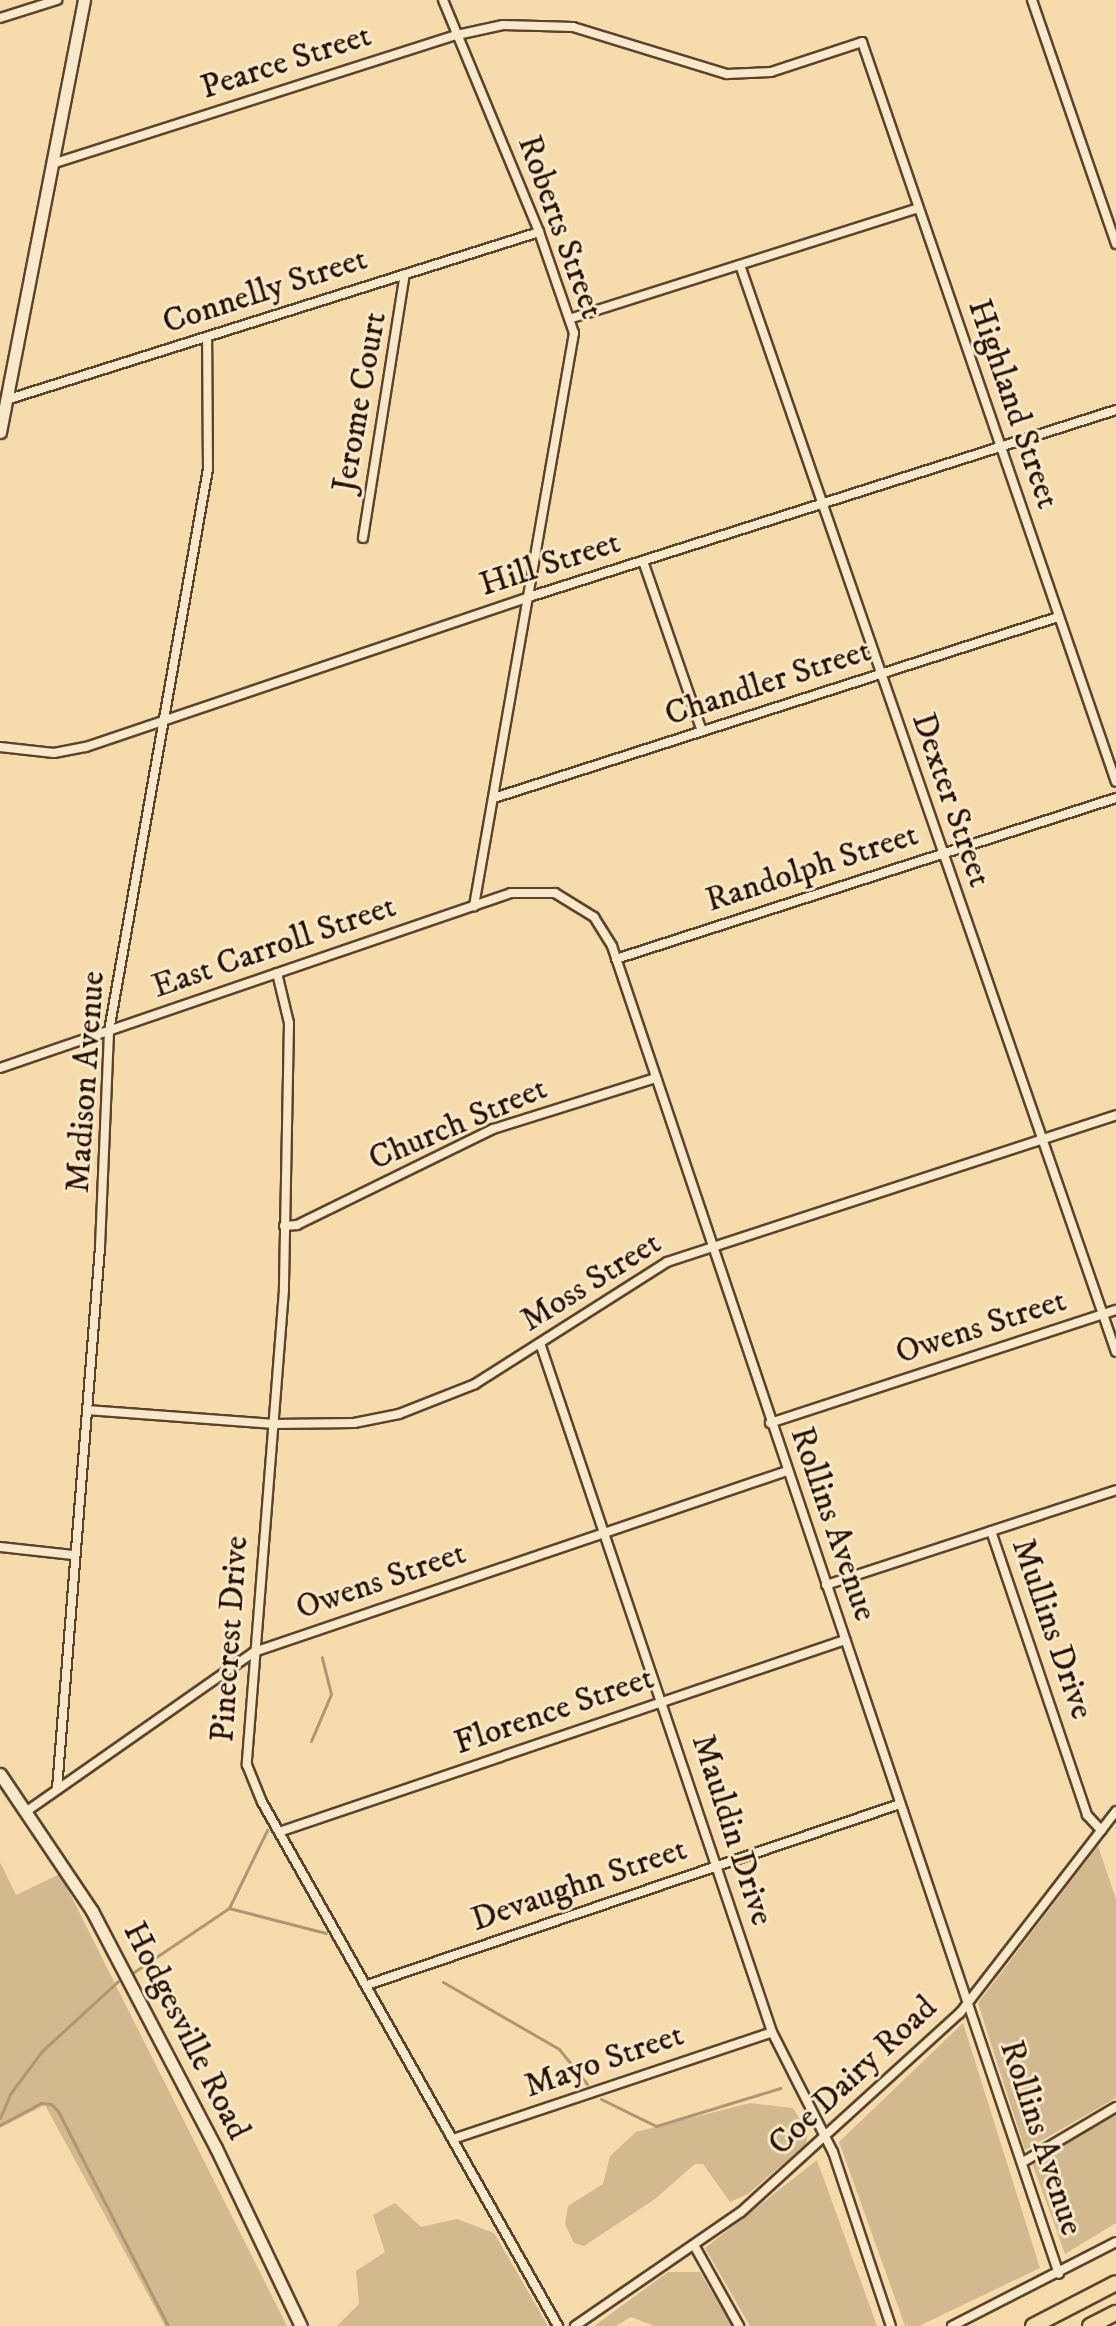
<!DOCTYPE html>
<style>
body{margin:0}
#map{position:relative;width:1116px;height:2326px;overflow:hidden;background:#f6dcad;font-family:"IM FELL DW Pica",serif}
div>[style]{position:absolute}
.green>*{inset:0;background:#d3b990}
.stream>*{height:3px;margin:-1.5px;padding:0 1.5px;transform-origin:1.5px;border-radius:1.5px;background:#b09773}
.roads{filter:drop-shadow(2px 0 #5c442c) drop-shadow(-2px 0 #5c442c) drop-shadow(0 2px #5c442c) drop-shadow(0 -2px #5c442c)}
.minor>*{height:8px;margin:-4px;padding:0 4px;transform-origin:4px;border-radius:4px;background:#f9e8ca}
.tertiary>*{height:11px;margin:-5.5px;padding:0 5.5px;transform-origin:5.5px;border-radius:5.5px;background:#f9e8ca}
.trunk>*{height:14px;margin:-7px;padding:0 7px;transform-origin:7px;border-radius:7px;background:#f6dcad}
span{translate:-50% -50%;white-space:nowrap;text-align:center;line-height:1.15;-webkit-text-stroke:6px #f9e8ca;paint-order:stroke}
.street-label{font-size:34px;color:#281101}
</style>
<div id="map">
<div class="green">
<div style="clip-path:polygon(1098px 1846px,1116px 1899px,1116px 2098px,1025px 2150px,978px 2003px)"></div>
<div style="clip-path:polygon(0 1862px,16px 1895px,60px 1874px,287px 2326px,165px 2326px,45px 2105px,0 2128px)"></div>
<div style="clip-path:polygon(963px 2023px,1040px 2268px,919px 2326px,905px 2326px,839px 2142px)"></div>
<div style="clip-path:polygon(750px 2103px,793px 2108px,808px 2132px,806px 2144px,748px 2194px,730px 2202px,703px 2164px,695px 2164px,655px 2199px,584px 2246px,574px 2243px,565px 2224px,568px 2206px,603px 2184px,610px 2156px,636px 2132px)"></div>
<div style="clip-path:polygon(1116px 2114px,1116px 2223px,1065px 2254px,1032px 2163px)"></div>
<div style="clip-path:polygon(817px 2160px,877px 2326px,750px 2326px,705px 2248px)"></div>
<div style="clip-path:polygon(395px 2203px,421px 2227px,457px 2219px,494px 2233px,548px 2326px,337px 2326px,359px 2304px,356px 2271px,385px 2252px,373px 2215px)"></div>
<div style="clip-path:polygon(668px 2272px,700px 2272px,732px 2326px,654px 2326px,631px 2317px,616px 2326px,594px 2326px)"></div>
</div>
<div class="stream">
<div style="left:311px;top:1741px;width:51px;rotate:-66.9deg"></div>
<div style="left:331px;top:1694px;width:38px;rotate:-104deg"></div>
<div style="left:229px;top:1908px;width:87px;rotate:-64deg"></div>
<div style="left:134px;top:1972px;width:115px;rotate:-34deg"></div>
<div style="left:229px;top:1908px;width:100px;rotate:14.5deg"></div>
<div style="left:443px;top:1982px;width:134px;rotate:30deg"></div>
<div style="left:559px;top:2049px;width:45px;rotate:51.3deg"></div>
<div style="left:601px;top:2099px;width:61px;rotate:26.1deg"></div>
<div style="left:656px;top:2126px;width:130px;rotate:-17deg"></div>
<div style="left:0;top:2118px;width:26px;rotate:-67deg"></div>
<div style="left:10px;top:2094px;width:54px;rotate:-53.3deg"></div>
<div style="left:42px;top:2051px;width:103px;rotate:-42.6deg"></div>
<div style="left:0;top:2125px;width:47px;rotate:-28.2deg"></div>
<div style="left:41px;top:2103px;width:10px;rotate:6deg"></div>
<div style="left:51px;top:2104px;width:10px;rotate:45deg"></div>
<div style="left:58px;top:2111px;width:242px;rotate:62.9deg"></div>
</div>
<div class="roads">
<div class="minor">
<div style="left:443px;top:0;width:251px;rotate:67.5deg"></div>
<div style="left:539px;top:232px;width:107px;rotate:70.9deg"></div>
<div style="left:574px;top:333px;width:582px;rotate:99.9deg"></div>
<div style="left:1032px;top:0;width:258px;rotate:71deg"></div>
<div style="left:0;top:18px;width:60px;rotate:-17.5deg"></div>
<div style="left:52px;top:164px;width:425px;rotate:-17.7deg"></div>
<div style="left:457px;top:35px;width:47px;rotate:-12.3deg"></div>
<div style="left:503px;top:25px;width:70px;rotate:1.6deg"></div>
<div style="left:573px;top:27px;width:161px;rotate:17deg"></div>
<div style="left:727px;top:74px;width:44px;rotate:-2.6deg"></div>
<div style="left:771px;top:72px;width:96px;rotate:-18.2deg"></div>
<div style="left:862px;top:42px;width:782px;rotate:71.06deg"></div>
<div style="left:740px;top:265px;width:1150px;rotate:70.92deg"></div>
<div style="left:572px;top:318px;width:363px;rotate:-17.6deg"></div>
<div style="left:6px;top:400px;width:559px;rotate:-17.49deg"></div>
<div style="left:363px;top:538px;width:267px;rotate:-81deg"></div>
<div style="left:643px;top:561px;width:180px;rotate:70.9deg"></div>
<div style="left:0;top:747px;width:54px;rotate:6.3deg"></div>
<div style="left:54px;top:753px;width:33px;rotate:-11deg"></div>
<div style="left:86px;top:747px;width:468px;rotate:-18.7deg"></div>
<div style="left:529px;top:597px;width:616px;rotate:-17.67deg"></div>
<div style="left:494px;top:798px;width:592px;rotate:-17.79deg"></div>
<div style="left:616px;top:959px;width:525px;rotate:-17.85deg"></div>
<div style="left:277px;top:973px;width:51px;rotate:76.5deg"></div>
<div style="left:289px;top:1023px;width:267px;rotate:91.1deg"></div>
<div style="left:284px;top:1290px;width:476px;rotate:94.5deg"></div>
<div style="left:247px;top:1765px;width:40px;rotate:68deg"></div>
<div style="left:262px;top:1802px;width:602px;rotate:60.54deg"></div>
<div style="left:0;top:1068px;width:540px;rotate:-18.9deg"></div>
<div style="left:511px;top:893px;width:44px"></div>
<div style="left:555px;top:893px;width:46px;rotate:31.6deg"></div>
<div style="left:594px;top:917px;width:34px;rotate:58deg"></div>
<div style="left:612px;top:946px;width:1401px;rotate:71.4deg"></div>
<div style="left:284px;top:1226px;width:13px;rotate:-4deg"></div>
<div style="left:297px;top:1225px;width:218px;rotate:-26.1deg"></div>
<div style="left:493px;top:1129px;width:171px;rotate:-17.4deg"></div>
<div style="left:540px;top:1343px;width:727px;rotate:71.39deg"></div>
<div style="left:772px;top:2032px;width:135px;rotate:63.1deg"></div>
<div style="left:833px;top:2152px;width:183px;rotate:71.6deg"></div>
<div style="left:87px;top:1410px;width:188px;rotate:4.3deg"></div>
<div style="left:274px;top:1424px;width:80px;rotate:-0.7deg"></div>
<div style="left:354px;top:1423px;width:46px;rotate:-11.3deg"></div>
<div style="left:399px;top:1414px;width:82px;rotate:-21.5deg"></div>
<div style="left:475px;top:1384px;width:227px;rotate:-32.4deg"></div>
<div style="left:667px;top:1262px;width:472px;rotate:-18.1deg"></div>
<div style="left:770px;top:1423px;width:364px;rotate:-18.1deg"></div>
<div style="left:991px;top:1531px;width:300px;rotate:71.3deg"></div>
<div style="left:1087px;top:1815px;width:21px;rotate:47deg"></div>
<div style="left:0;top:1547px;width:74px;rotate:6.2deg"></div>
<div style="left:826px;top:1585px;width:305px;rotate:-18.1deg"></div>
<div style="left:57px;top:1789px;width:544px;rotate:-85.46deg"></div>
<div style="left:100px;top:1247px;width:216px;rotate:-87.6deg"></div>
<div style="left:109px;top:1031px;width:571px;rotate:-80.01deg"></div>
<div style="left:208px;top:469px;width:132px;rotate:-90.4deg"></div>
<div style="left:27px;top:1811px;width:277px;rotate:-35deg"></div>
<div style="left:254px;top:1652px;width:563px;rotate:-18.76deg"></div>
<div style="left:279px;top:1832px;width:598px;rotate:-18.74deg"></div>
<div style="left:367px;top:1985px;width:563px;rotate:-18.76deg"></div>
<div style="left:453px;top:2139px;width:336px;rotate:-18.5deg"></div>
<div style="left:1023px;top:2162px;width:108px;rotate:-30.6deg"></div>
<div style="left:694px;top:2245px;width:93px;rotate:60.9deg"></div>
<div style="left:575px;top:2326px;width:201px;rotate:-34.5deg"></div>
<div style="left:741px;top:2212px;width:296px;rotate:-42.3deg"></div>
<div style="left:960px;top:2013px;width:255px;rotate:-52.3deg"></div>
<div style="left:952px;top:2326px;width:184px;rotate:-27.1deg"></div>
</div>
<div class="tertiary">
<div style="left:0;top:432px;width:440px;rotate:-79deg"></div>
<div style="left:0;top:1774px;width:165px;rotate:56.1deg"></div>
<div style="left:92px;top:1911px;width:267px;rotate:62.4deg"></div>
<div style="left:216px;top:2148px;width:197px;rotate:64.5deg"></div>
</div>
<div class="trunk">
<div style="left:1033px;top:2326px;width:93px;rotate:-27.4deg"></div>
<div style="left:1090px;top:2326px;width:29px;rotate:-27deg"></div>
</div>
</div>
<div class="street-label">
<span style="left:286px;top:62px;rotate:-18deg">Pearce Street</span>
<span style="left:560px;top:227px;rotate:70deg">Roberts Street</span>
<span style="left:265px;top:291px;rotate:-18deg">Connelly Street</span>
<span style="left:360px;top:402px;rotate:-80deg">Jerome Court</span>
<span style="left:1013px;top:404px;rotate:71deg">Highland Street</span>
<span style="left:550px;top:564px;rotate:-18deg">Hill Street</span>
<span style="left:768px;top:683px;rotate:-18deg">Chandler Street</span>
<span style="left:951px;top:800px;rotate:71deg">Dexter Street</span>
<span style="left:812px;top:868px;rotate:-18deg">Randolph Street</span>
<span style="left:274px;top:947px;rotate:-19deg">East Carroll Street</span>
<span style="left:86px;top:1082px;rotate:-86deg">Madison Avenue</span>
<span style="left:458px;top:1124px;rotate:-23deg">Church Street</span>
<span style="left:591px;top:1282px;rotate:-32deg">Moss Street</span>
<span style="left:981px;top:1327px;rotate:-18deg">Owens Street</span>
<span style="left:833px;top:1524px;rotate:71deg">Rollins Avenue</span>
<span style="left:381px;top:1581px;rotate:-19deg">Owens Street</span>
<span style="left:1052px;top:1629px;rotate:71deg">Mullins Drive</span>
<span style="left:230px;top:1639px;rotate:-86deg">Pinecrest Drive</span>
<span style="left:554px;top:1711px;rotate:-19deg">Florence Street</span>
<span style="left:732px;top:1830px;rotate:72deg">Mauldin Drive</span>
<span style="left:579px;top:1885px;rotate:-19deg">Devaughn Street</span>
<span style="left:186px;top:2031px;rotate:63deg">Hodgesville Road</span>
<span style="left:604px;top:2061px;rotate:-19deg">Mayo Street</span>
<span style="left:853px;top:2076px;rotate:-43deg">Coe Dairy Road</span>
<span style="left:1041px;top:2138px;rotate:72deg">Rollins Avenue</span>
</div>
</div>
